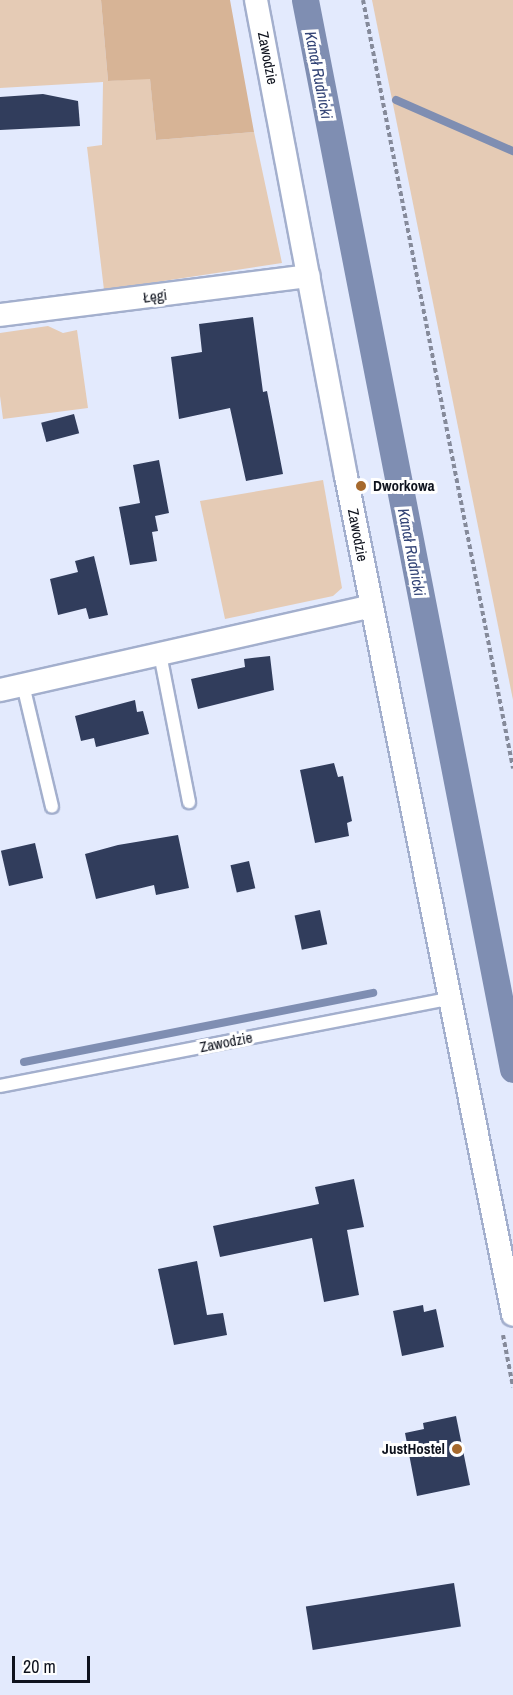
<!DOCTYPE html>
<meta charset="utf-8">
<style>
body{margin:0}
#map{position:relative;width:513px;height:1695px;overflow:hidden;background:#e3eafd;font-family:"Archivo Narrow",sans-serif}
div>[style]{position:absolute}
.green>*{inset:0;background:#e5cbb5}
.forest>*{inset:0;background:#d7b496}
.stream>*{height:8px;margin:-4px;padding:0 4px;transform-origin:4px;border-radius:4px;background:#7f8eb2}
.canal>*{height:27px;margin:-13.5px;padding:0 13.5px;transform-origin:13.5px;border-radius:13.5px;background:#7f8eb2}
.building>*{inset:0;background:#313d5c;transform-origin:0 0}
.path>*{height:4px;margin-top:-2px;transform-origin:0;background:repeating-linear-gradient(90deg,#858a9a 0 4.5px,transparent 0 7.5px)}
.roads{filter:drop-shadow(2px 0 #a3afcd) drop-shadow(-2px 0 #a3afcd) drop-shadow(0 2px #a3afcd) drop-shadow(0 -2px #a3afcd)}
.lane>*{height:12px;margin:-6px;padding:0 6px;transform-origin:6px;border-radius:6px;background:#fff}
.street>*{height:22px;margin:-11px;padding:0 11px;transform-origin:11px;border-radius:11px;background:#fff}
.dots>*{width:16px;height:16px;translate:-50% -50%;box-sizing:border-box;border:3px solid #fff;border-radius:50%}
span{translate:-50% -50%;white-space:nowrap;text-align:center;line-height:1.15;-webkit-text-stroke:6px #fff;paint-order:stroke}
.street-label{font-size:15px;color:#0e121d}
.poi-label{font-size:15px;color:#0e121d;font-weight:700}
.left{translate:0 -50%;text-align:left}
.right{translate:-100% -50%;text-align:right}
.water-label{font-size:16px;color:#334476;font-style:italic}
.scale{position:absolute;left:12px;top:1656px;width:78px;height:27px;box-sizing:border-box;border:3px solid #0e121d;border-top:0;padding-left:8px;font-size:18px;line-height:21px;white-space:nowrap;color:#0e121d;-webkit-text-stroke:4px #fff;paint-order:stroke}
</style>
<div id="map">
<div class="green">
<div style="clip-path:polygon(0 0,101px 0,108px 81px,150px 78px,156px 140px,254px 132px,282px 263px,104px 290px,87px 147px,102px 145px,103px 82px,0 88px)"></div>
<div style="clip-path:polygon(372px 0,513px 0,513px 700px)"></div>
<div style="clip-path:polygon(48px 326px,63px 333px,77px 330px,88px 408px,3px 419px,0 396px,0 333px)"></div>
<div style="clip-path:polygon(323px 480px,342px 588px,333px 596px,225px 619px,200px 501px)"></div>
</div>
<div class="forest">
<div style="clip-path:polygon(101px 0,230px 0,254px 132px,156px 140px,150px 79px,108px 81px)"></div>
</div>
<div class="stream">
<div style="left:396px;top:100px;width:128px;rotate:23.6deg"></div>
<div style="left:24px;top:1062px;width:356px;rotate:-11.2deg"></div>
</div>
<div class="canal">
<div style="left:305px;top:0;width:1089px;rotate:78.99deg"></div>
</div>
<div class="building">
<div style="clip-path:polygon(43px 94px,78px 101px,80px 126px,0 130px,0 97px)"></div>
<div style="clip-path:polygon(253px 317px,263px 392px,267px 391px,283px 474px,246px 481px,230px 408px,179px 419px,171px 357px,202px 352px,199px 324px)"></div>
<div style="left:74px;top:414px;width:20px;height:34px;rotate:75deg"></div>
<div style="clip-path:polygon(159px 460px,169px 513px,155px 516px,158px 531px,152px 532px,157px 561px,130px 565px,119px 507px,140px 503px,133px 465px)"></div>
<div style="clip-path:polygon(94px 556px,108px 615px,89px 619px,86px 608px,58px 615px,50px 579px,78px 572px,75px 561px)"></div>
<div style="clip-path:polygon(270px 656px,274px 690px,198px 709px,191px 679px,245px 667px,244px 659px)"></div>
<div style="clip-path:polygon(135px 700px,137px 712px,143px 711px,149px 734px,96px 747px,94px 738px,81px 741px,75px 716px)"></div>
<div style="clip-path:polygon(334px 763px,338px 777px,343px 776px,352px 821px,347px 823px,349px 836px,315px 843px,300px 770px)"></div>
<div style="clip-path:polygon(178px 835px,189px 888px,156px 895px,154px 885px,96px 899px,85px 854px,118px 845px)"></div>
<div style="left:35px;top:843px;width:36px;height:35px;rotate:77deg"></div>
<div style="left:249px;top:861px;width:28px;height:19px;rotate:77deg"></div>
<div style="left:320px;top:910px;width:35px;height:26px;rotate:78deg"></div>
<div style="clip-path:polygon(354px 1179px,364px 1227px,347px 1230px,359px 1295px,324px 1302px,312px 1238px,220px 1257px,213px 1226px,319px 1204px,315px 1187px)"></div>
<div style="clip-path:polygon(197px 1261px,207px 1315px,223px 1313px,227px 1335px,174px 1345px,158px 1269px)"></div>
<div style="clip-path:polygon(423px 1305px,424px 1312px,436px 1309px,444px 1347px,402px 1356px,393px 1311px)"></div>
<div style="clip-path:polygon(456px 1416px,470px 1485px,417px 1496px,405px 1433px,424px 1429px,423px 1423px)"></div>
<div style="left:454px;top:1583px;width:44px;height:150px;rotate:81deg"></div>
</div>
<div class="path">
<div style="left:363px;top:0;width:783px;rotate:78.95deg"></div>
<div style="left:503px;top:1335px;width:53px;rotate:79.1deg"></div>
</div>
<div class="roads">
<div class="lane">
<div style="left:160px;top:654px;width:151px;rotate:78.9deg"></div>
<div style="left:23px;top:685px;width:125px;rotate:76.6deg"></div>
<div style="left:0;top:1086px;width:460px;rotate:-11deg"></div>
</div>
<div class="street">
<div style="left:256px;top:0;width:484px;rotate:79.3deg"></div>
<div style="left:346px;top:476px;width:855px;rotate:78.74deg"></div>
<div style="left:0;top:315px;width:311px;rotate:-7.2deg"></div>
<div style="left:0;top:690px;width:381px;rotate:-12.7deg"></div>
</div>
</div>
<div class="dots">
<div style="left:361px;top:486px;background:#a6692d"></div>
<div style="left:457px;top:1449px;background:#a6692d"></div>
</div>
<div class="street-label">
<span style="left:268px;top:58px;rotate:79deg">Zawodzie</span>
<span style="left:155px;top:296px;rotate:-7deg">Łęgi</span>
<span style="left:358px;top:535px;rotate:79deg">Zawodzie</span>
<span style="left:226px;top:1042px;rotate:-11deg">Zawodzie</span>
</div>
<div class="poi-label">
<span class="left" style="left:373px;top:486px">Dworkowa</span>
<span class="right" style="left:445px;top:1449px">JustHostel</span>
</div>
<div class="water-label">
<span style="left:319px;top:75px;rotate:79deg">Kanał Rudnicki</span>
<span style="left:412px;top:552px;rotate:79deg">Kanał Rudnicki</span>
</div>
<div class="scale">20 m</div>
</div>
